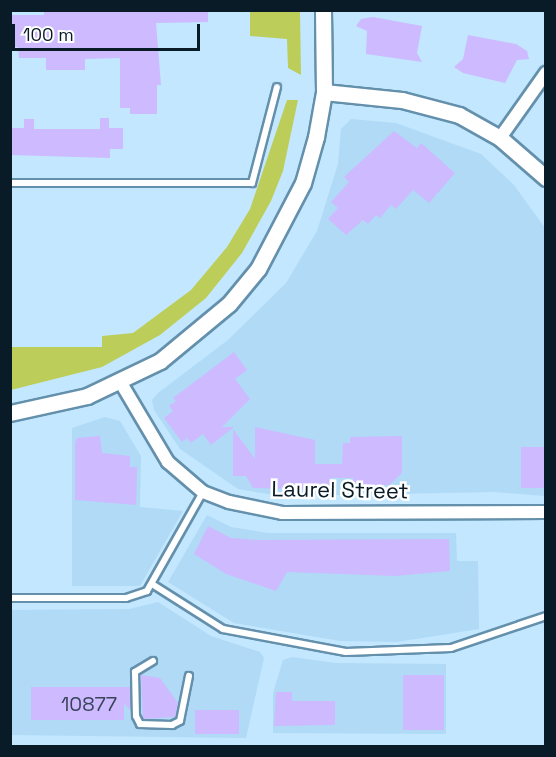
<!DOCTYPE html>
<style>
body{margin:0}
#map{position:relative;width:556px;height:757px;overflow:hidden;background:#c2e7ff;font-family:"Space Grotesk",sans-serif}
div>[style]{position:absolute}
.built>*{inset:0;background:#b0daf6}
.green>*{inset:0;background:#bcce59}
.building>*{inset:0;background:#cdbaff;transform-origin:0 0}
.roads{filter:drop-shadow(2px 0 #6490ac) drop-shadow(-2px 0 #6490ac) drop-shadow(0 2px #6490ac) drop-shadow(0 -2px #6490ac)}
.service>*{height:6px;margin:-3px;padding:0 3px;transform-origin:3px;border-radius:3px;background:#fff}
.minor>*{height:12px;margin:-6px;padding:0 6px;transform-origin:6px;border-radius:6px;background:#fff}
.tertiary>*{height:15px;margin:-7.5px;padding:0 7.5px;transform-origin:7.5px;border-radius:7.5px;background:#fff}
span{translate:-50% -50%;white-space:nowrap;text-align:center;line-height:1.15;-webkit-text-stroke:5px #fff;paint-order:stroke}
.number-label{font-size:20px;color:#3a435c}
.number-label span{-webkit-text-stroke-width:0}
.street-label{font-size:22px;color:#091b26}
.frame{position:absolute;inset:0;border:12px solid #091b26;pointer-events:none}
.scale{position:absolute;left:12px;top:24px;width:188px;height:27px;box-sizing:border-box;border:3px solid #091b26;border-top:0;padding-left:8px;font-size:18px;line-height:21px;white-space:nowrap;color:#091b26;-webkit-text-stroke:4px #fff;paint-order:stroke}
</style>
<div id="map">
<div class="built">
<div style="clip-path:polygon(351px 119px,396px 123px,481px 154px,514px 185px,545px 228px,545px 496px,494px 492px,280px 496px,238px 489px,180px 449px,154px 410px,152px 400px,158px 393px,228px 340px,286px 283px,317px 231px,338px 164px,341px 129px)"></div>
<div style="clip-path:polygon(105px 417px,120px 421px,141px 456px,140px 507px,183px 511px,140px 586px,72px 586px,72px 428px)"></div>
<div style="clip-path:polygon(207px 515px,231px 527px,268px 533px,456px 533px,457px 561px,478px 561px,479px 629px,397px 642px,340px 641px,234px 623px,168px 582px)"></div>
<div style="clip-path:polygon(158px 602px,211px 636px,260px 652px,264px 658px,246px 738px,11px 735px,10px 610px,129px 609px)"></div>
<div style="clip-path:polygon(292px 657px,335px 663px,446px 664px,446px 734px,273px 733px,273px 693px,283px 660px)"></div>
</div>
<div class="green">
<div style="clip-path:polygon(250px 11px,300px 11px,301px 75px,288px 68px,287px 39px,250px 36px)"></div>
<div style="clip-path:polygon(287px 100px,298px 100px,283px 171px,271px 201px,242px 253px,206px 298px,160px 335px,102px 367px,11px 390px,11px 347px,102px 347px,102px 336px,133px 333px,191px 290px,227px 247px,250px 209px)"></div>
</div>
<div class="building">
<div style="clip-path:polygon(44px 10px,208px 10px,208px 22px,156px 23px,161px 85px,157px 85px,157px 114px,130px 114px,130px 108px,120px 108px,120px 58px,85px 59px,85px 70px,46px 70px,46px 58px,19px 58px,18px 47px,12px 47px,12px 15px,44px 15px)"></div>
<div style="clip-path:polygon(373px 17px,422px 26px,417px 53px,422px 62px,366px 54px,367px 31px,356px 26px,361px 19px)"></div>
<div style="clip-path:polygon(468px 35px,516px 44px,527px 51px,529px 59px,517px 60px,505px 83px,463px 73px,454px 67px,463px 59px)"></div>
<div style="clip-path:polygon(100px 118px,109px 118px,109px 128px,123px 128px,123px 149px,110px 149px,110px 158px,10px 155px,10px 128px,24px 128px,24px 119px,34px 119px,34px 129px,100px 129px)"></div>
<div style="clip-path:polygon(394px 131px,417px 148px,421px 143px,455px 173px,429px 203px,413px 190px,396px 209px,391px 205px,380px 218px,376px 215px,368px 224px,363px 220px,346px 235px,328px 219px,338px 208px,331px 202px,349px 182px,344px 177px)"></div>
<div style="clip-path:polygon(234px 352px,247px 370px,235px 379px,250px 399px,222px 427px,234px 427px,211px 445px,203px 434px,191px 443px,187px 438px,182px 442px,164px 418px,173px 411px,169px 406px,176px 401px,173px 398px)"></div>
<div style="clip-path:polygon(255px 427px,315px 440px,315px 464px,342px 464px,343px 443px,350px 443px,350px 437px,402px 436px,402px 473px,389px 485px,353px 485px,353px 478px,330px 478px,330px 490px,253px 488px,246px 476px,233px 476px,233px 429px,255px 459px)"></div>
<div style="clip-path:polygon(100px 436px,102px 453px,130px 456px,130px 467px,137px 467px,136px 505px,75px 500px,75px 443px,77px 438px)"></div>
<div style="left:546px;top:447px;width:41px;height:25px;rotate:90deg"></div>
<div style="clip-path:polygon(208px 526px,231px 538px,256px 540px,449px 539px,450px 571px,395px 576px,287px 572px,276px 591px,226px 574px,194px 554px)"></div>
<div style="clip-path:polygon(141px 675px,160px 678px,178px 703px,175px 717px,143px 719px)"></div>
<div style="left:403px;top:675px;width:41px;height:55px"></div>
<div style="clip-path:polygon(31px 687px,130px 687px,131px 710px,124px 704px,124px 720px,31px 720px)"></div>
<div style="clip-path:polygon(276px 692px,292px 692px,292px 701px,335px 701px,335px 725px,274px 726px)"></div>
<div style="left:239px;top:710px;width:24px;height:44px;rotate:90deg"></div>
</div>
<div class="roads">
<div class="service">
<div style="left:10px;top:183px;width:242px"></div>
<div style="left:252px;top:183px;width:99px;rotate:-75.4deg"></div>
<div style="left:152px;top:584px;width:84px;rotate:32.4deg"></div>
<div style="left:223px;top:629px;width:125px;rotate:10.6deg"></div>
<div style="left:346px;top:652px;width:105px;rotate:-2.2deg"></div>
<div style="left:451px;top:648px;width:100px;rotate:-18.6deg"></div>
<div style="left:10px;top:598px;width:116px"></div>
<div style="left:126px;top:598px;width:22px;rotate:-18deg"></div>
<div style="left:147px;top:591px;width:114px;rotate:-60.5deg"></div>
<div style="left:153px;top:661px;width:21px;rotate:149deg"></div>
<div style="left:135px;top:672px;width:44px;rotate:88.7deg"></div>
<div style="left:136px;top:716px;width:9px;rotate:63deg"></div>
<div style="left:140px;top:724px;width:32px;rotate:2deg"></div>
<div style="left:172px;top:725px;width:9px;rotate:-27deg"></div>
<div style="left:180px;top:721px;width:46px;rotate:-78.7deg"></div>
</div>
<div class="minor">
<div style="left:500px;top:138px;width:80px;rotate:-54.7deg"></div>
<div style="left:121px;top:383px;width:92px;rotate:59.3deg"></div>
<div style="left:168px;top:462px;width:46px;rotate:40.6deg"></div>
<div style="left:203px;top:492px;width:28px;rotate:21deg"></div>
<div style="left:229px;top:502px;width:54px;rotate:11.7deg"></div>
<div style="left:282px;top:513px;width:264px;rotate:-0.2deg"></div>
</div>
<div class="tertiary">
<div style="left:324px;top:92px;width:78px;rotate:5.9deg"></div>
<div style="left:402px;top:100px;width:59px;rotate:14.7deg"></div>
<div style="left:459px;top:115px;width:47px;rotate:29.3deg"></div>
<div style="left:500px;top:138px;width:61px;rotate:41deg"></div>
<div style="left:10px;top:413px;width:79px;rotate:-12.4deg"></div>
<div style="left:87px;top:396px;width:81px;rotate:-25.6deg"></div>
<div style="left:160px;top:361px;width:89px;rotate:-39.6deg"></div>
<div style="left:229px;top:304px;width:45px;rotate:-50.4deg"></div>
<div style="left:258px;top:269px;width:97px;rotate:-62.4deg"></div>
<div style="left:303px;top:183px;width:48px;rotate:-74.2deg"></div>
<div style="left:316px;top:137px;width:46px;rotate:-79.9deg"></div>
<div style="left:324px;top:92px;width:82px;rotate:-90.7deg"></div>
</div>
</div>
<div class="number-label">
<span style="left:89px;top:704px">10877</span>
</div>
<div class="street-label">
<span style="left:340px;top:490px;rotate:1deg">Laurel Street</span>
</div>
<div class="frame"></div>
<div class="scale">100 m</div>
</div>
